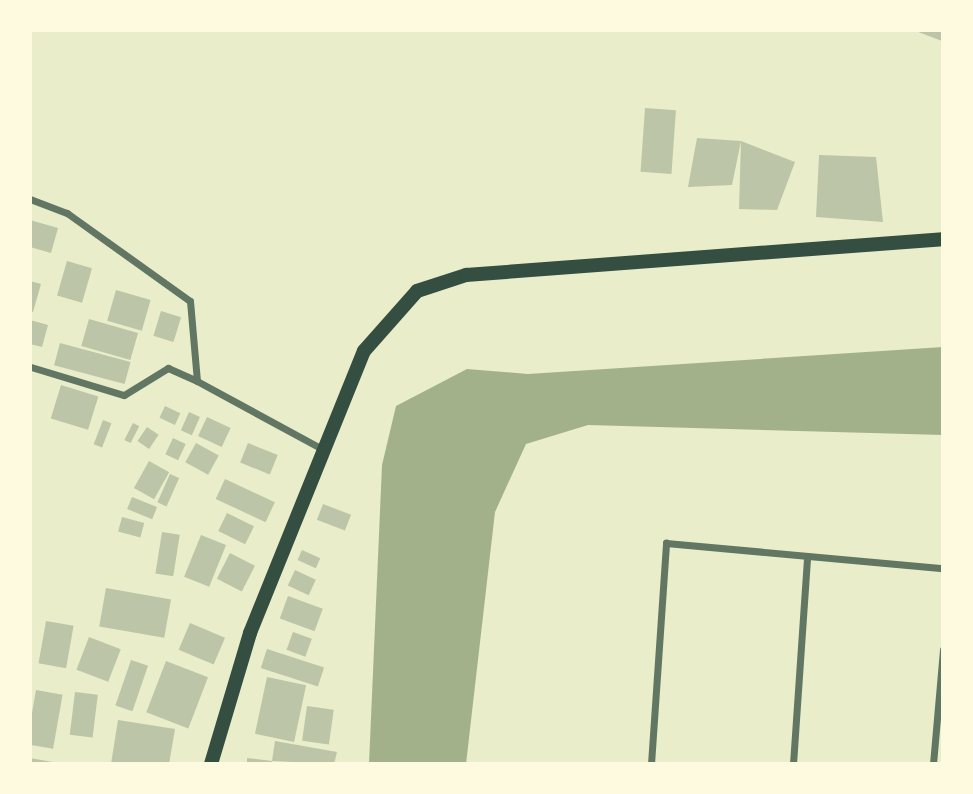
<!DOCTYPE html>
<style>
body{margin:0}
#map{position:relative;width:973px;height:794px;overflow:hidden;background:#e9edc9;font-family:Montserrat,sans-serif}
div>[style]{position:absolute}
.water>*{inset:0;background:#a3b18a}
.building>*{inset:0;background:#bcc5a7;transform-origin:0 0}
.minor>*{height:7px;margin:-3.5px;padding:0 3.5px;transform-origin:3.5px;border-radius:3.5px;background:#617663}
.secondary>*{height:14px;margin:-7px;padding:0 7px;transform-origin:7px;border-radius:7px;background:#344e41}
span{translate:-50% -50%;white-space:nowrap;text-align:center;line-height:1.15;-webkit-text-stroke:6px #fefae0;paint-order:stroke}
.frame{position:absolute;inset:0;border:32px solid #fefae0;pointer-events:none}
</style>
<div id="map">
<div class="water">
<div style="clip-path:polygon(943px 347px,943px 435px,588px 425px,526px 444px,495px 512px,466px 764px,369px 764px,382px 465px,396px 406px,467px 369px,528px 374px)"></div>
</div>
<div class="building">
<div style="clip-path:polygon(913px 30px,943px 30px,943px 36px,942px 41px)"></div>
<div style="left:645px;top:108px;width:31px;height:64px;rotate:4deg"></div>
<div style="clip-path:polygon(697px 138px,741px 141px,795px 162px,777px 210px,739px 209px,741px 141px,732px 185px,688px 187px)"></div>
<div style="clip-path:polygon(819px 155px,876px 157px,883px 222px,816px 217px)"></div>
<div style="clip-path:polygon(30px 220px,58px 228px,51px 253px,30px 247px)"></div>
<div style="left:67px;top:261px;width:26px;height:36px;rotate:16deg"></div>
<div style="clip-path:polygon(30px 281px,41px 284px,33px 312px,30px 311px)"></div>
<div style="left:116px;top:290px;width:36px;height:32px;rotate:16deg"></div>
<div style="left:161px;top:311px;width:21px;height:26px;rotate:17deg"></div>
<div style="left:89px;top:319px;width:51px;height:28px;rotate:16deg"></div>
<div style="clip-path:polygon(30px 320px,48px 325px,42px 347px,30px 344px)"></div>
<div style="left:60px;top:343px;width:73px;height:23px;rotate:15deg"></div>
<div style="left:61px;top:385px;width:39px;height:35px;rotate:17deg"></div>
<div style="left:165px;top:406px;width:17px;height:13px;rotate:25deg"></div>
<div style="left:189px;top:412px;width:12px;height:20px;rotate:24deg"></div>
<div style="left:207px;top:417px;width:26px;height:21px;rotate:25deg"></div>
<div style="left:103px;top:420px;width:9px;height:26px;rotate:21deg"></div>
<div style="left:133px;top:423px;width:7px;height:19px;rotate:27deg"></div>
<div style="left:147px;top:427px;width:14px;height:17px;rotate:34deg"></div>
<div style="left:173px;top:438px;width:14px;height:18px;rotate:25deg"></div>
<div style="left:196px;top:443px;width:26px;height:22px;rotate:29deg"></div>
<div style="left:248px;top:443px;width:32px;height:21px;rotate:22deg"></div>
<div style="left:149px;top:461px;width:23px;height:31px;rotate:29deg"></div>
<div style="left:170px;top:474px;width:10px;height:31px;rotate:24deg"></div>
<div style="left:225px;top:479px;width:55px;height:22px;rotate:25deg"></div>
<div style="left:132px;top:497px;width:27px;height:13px;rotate:22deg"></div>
<div style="left:323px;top:504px;width:30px;height:17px;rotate:21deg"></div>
<div style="left:227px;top:513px;width:30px;height:20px;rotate:26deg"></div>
<div style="left:122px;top:517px;width:23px;height:15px;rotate:15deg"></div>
<div style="left:162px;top:532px;width:18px;height:42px;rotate:9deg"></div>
<div style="left:201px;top:535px;width:27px;height:45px;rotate:22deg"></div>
<div style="left:302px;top:550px;width:20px;height:11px;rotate:24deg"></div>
<div style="left:230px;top:553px;width:28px;height:29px;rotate:27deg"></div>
<div style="left:295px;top:570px;width:23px;height:17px;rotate:25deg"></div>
<div style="left:106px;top:588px;width:66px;height:39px;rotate:10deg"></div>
<div style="left:288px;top:596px;width:37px;height:24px;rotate:20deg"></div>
<div style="left:46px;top:621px;width:28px;height:43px;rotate:10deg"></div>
<div style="left:190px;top:623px;width:38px;height:29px;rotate:23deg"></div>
<div style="left:293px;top:632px;width:20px;height:19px;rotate:20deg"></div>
<div style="left:89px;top:637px;width:34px;height:35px;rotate:21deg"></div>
<div style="left:267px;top:649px;width:60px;height:20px;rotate:18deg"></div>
<div style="left:131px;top:660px;width:18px;height:48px;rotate:19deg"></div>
<div style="left:166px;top:661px;width:45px;height:55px;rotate:21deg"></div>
<div style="left:267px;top:677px;width:40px;height:58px;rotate:12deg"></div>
<div style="left:36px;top:690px;width:27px;height:55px;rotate:10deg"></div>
<div style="left:75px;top:692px;width:23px;height:43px;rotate:7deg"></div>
<div style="left:307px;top:706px;width:27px;height:35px;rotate:8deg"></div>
<div style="clip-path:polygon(118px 720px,175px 729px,169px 764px,111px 764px)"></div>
<div style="clip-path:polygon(275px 741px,337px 752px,334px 764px,272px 761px)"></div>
<div style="clip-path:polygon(30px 758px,58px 763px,58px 764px,30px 764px)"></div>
<div style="clip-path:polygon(247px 758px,272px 761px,271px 764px,247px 764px)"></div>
</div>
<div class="minor">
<div style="left:30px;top:199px;width:40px;rotate:21deg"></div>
<div style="left:67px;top:213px;width:151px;rotate:35.6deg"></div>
<div style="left:190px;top:301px;width:80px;rotate:85deg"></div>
<div style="left:197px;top:381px;width:142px;rotate:28.5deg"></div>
<div style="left:31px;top:367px;width:97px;rotate:16.8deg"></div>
<div style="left:124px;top:395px;width:52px;rotate:-31.5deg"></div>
<div style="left:168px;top:368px;width:32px;rotate:24deg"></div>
<div style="left:651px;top:764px;width:222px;rotate:-86.1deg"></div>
<div style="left:666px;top:543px;width:278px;rotate:5.2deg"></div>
<div style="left:793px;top:764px;width:208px;rotate:-86.1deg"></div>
<div style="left:933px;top:764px;width:115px;rotate:-85deg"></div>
</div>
<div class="secondary">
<div style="left:211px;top:764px;width:137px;rotate:-73.4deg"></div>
<div style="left:250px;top:633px;width:304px;rotate:-68deg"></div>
<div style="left:364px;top:351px;width:80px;rotate:-48.5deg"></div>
<div style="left:417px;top:291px;width:52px;rotate:-18.1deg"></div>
<div style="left:466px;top:275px;width:478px;rotate:-4.3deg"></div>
</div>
<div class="frame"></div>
</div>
